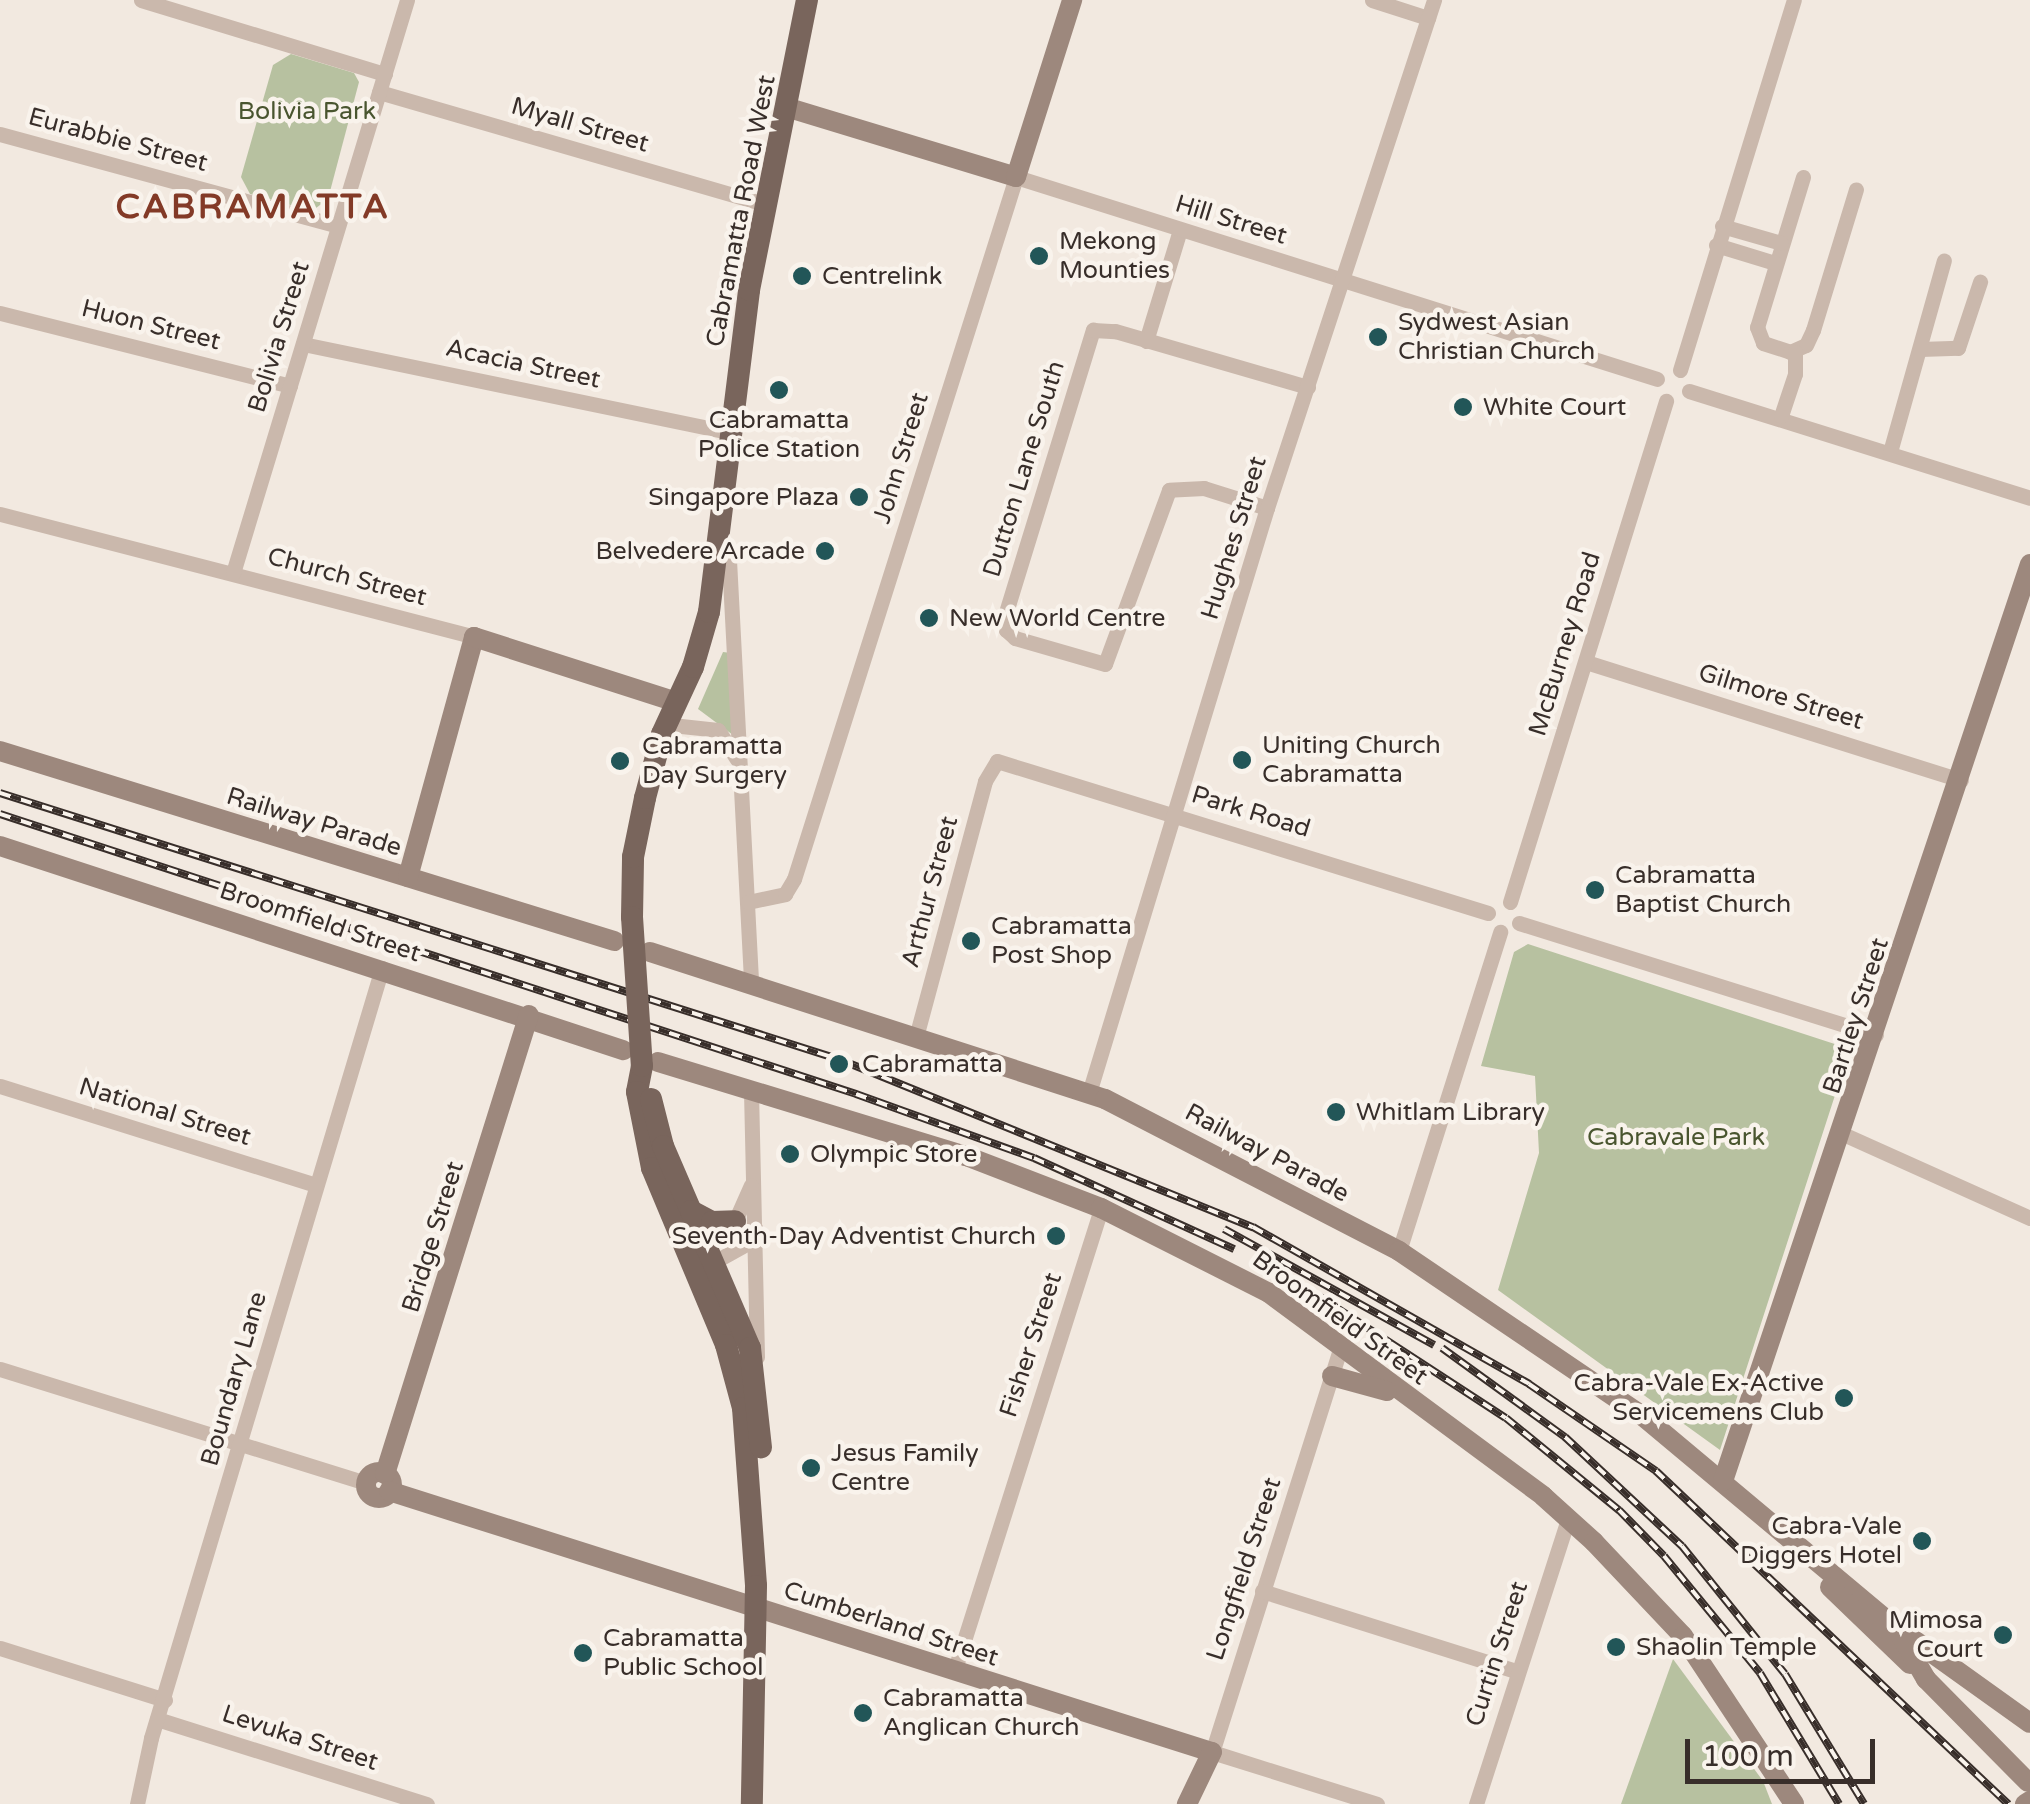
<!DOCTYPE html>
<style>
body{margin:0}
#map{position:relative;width:2030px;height:1804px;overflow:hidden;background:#f2e9e0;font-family:"Varela Round",sans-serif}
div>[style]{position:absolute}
.green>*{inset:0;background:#b7c1a0}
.street>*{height:15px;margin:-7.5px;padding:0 7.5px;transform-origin:7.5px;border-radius:7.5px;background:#cab8ac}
.secondary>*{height:20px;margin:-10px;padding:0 10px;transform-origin:10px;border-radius:10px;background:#9d887d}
.secondary>.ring{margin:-10px;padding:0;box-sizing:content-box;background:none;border:20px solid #9d887d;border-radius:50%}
.primary>*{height:22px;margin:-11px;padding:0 11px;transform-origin:11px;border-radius:11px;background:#79655c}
.rail>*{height:8px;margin-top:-4px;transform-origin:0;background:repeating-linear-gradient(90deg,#f9f3ec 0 11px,#382e2a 0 22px);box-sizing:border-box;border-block:2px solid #382e2a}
.primary-bridge>*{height:22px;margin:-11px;padding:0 11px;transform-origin:11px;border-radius:11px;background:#79655c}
.dots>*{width:28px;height:28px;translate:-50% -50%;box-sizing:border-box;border:5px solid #f9f3ec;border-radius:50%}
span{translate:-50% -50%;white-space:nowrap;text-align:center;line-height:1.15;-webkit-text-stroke:9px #f9f3ec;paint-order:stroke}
.park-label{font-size:25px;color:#49552f}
.street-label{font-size:25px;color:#382e2a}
.poi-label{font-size:25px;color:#382e2a}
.left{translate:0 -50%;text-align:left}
.right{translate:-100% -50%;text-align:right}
.district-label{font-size:35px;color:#833a27;font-weight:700;letter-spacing:2.5px}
.scale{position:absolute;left:1685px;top:1739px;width:190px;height:45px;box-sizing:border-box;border:5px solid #382e2a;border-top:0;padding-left:12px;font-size:30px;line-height:35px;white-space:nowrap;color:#382e2a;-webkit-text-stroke:8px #f9f3ec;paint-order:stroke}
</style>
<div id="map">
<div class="green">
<div style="clip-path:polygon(291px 54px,354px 73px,359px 82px,328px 199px,312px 211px,250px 194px,241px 177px,273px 65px)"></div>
<div style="clip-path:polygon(723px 652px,731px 653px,733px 735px,698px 709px)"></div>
<div style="clip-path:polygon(1528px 944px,1850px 1049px,1720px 1450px,1498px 1290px,1539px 1153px,1535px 1076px,1481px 1066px,1514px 952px)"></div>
<div style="clip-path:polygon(1673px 1659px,1763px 1781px,1772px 1804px,1621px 1804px)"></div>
</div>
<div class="street">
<div style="left:141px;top:0;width:255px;rotate:16.9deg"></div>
<div style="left:1372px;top:0;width:59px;rotate:17.8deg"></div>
<div style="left:379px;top:92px;width:405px;rotate:16.2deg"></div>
<div style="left:0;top:134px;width:350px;rotate:15.2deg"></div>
<div style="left:1803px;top:177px;width:157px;rotate:107deg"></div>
<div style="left:1757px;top:327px;width:17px;rotate:69deg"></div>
<div style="left:1763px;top:343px;width:28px;rotate:18deg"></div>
<div style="left:1790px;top:352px;width:17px;rotate:-24deg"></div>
<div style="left:1806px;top:345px;width:17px;rotate:-65deg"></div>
<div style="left:1813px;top:330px;width:147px;rotate:-73deg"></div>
<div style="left:1722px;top:226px;width:61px;rotate:16.1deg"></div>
<div style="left:1716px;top:245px;width:62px;rotate:17deg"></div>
<div style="left:0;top:313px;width:299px;rotate:14.1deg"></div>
<div style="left:1146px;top:341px;width:116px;rotate:-73deg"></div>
<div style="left:303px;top:344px;width:439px;rotate:11.7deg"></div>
<div style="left:1920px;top:349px;width:38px;rotate:-2deg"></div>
<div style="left:1958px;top:348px;width:70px;rotate:-71.6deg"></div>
<div style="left:1680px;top:370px;width:387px;rotate:-72.9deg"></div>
<div style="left:1689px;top:391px;width:357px;rotate:17.4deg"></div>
<div style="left:1781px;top:416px;width:44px;rotate:-71.6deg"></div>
<div style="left:1795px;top:374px;width:22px;rotate:-90deg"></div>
<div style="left:1890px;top:452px;width:199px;rotate:-74.3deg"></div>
<div style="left:1267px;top:508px;width:66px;rotate:-162.4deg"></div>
<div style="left:1204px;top:488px;width:35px;rotate:177deg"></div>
<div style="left:1169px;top:490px;width:185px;rotate:110.2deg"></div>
<div style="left:1105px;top:664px;width:94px;rotate:-163.9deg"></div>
<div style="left:1015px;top:638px;width:12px;rotate:-138deg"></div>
<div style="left:1006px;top:630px;width:9px;rotate:-111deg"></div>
<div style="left:1003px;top:622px;width:306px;rotate:-72.9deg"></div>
<div style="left:1093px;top:330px;width:22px;rotate:3deg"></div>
<div style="left:1115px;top:331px;width:201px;rotate:16.2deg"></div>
<div style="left:0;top:514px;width:490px;rotate:14.5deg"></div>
<div style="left:729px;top:560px;width:426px;rotate:87deg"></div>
<div style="left:233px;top:573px;width:599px;rotate:-73.11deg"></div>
<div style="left:1586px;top:662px;width:393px;rotate:17.5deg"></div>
<div style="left:681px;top:726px;width:37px;rotate:6deg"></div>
<div style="left:718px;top:730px;width:35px;rotate:57deg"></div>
<div style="left:748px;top:902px;width:38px;rotate:-12deg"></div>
<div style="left:785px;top:894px;width:17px;rotate:-59deg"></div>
<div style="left:794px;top:879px;width:736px;rotate:-72.45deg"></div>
<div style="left:1016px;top:177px;width:672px;rotate:17.49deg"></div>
<div style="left:1510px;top:902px;width:525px;rotate:-72.7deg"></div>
<div style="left:1519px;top:923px;width:374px;rotate:17.4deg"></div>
<div style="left:916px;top:1037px;width:265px;rotate:-74.9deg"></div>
<div style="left:985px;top:781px;width:23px;rotate:-59deg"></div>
<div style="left:997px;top:761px;width:514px;rotate:17.2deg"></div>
<div style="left:0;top:1086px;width:331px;rotate:17.4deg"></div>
<div style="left:751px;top:1091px;width:266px;rotate:88.7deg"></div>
<div style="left:1089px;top:1093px;width:611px;rotate:-73.08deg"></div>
<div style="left:1267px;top:508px;width:535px;rotate:-71.8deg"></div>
<div style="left:1843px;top:1134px;width:205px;rotate:24.2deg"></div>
<div style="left:708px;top:1248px;width:38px;rotate:-45deg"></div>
<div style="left:735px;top:1221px;width:39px;rotate:-66deg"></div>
<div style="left:1399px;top:1251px;width:335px;rotate:-72.4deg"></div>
<div style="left:714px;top:1262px;width:37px;rotate:-29deg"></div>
<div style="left:746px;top:1244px;width:19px;rotate:-62deg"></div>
<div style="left:1341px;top:1346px;width:426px;rotate:107.6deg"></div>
<div style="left:1212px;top:1752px;width:173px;rotate:17.5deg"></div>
<div style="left:0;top:1369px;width:383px;rotate:17.3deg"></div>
<div style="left:1262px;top:1591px;width:266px;rotate:17.5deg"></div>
<div style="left:0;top:1648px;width:173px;rotate:17.5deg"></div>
<div style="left:955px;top:1669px;width:484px;rotate:-72.4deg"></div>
<div style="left:157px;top:1719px;width:283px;rotate:17.5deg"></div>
<div style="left:137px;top:1804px;width:67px;rotate:-78deg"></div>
<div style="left:151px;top:1738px;width:804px;rotate:-73.3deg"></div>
<div style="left:1476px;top:1804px;width:299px;rotate:-72.1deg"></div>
</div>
<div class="secondary">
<div style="left:789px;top:108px;width:237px;rotate:16.9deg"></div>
<div style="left:1016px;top:177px;width:186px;rotate:-72.4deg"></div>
<div style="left:0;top:751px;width:643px;rotate:17.19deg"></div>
<div style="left:0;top:846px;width:656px;rotate:18.13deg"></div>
<div style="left:408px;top:877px;width:249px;rotate:-74.6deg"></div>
<div style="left:474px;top:637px;width:213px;rotate:17.8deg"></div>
<div style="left:650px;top:952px;width:478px;rotate:17.9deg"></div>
<div style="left:1105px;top:1099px;width:331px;rotate:27.3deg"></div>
<div style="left:1399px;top:1251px;width:296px;rotate:34.1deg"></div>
<div style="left:1644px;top:1417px;width:324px;rotate:39.9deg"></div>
<div style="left:1893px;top:1625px;width:168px;rotate:35.6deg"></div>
<div style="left:658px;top:1062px;width:322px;rotate:17deg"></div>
<div style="left:966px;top:1156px;width:145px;rotate:21.1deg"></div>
<div style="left:1101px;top:1208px;width:188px;rotate:26.8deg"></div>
<div style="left:1269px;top:1293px;width:341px;rotate:36.5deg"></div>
<div style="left:1543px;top:1496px;width:69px;rotate:42deg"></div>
<div style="left:1594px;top:1542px;width:129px;rotate:46.6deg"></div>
<div style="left:1683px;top:1636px;width:201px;rotate:56.5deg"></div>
<div style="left:1332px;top:1376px;width:57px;rotate:15.3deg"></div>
<div class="ring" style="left:366px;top:1472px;width:6px;height:6px"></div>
<div style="left:385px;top:1474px;width:481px;rotate:-72.6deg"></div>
<div style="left:1723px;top:1481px;width:967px;rotate:-71.49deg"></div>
<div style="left:389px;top:1491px;width:863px;rotate:17.6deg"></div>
<div style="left:1212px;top:1752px;width:58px;rotate:115.7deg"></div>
<div style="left:1830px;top:1587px;width:111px;rotate:43.9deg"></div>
<div style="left:1898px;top:1631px;width:56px;rotate:59.7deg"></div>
<div style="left:1926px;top:1679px;width:145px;rotate:45.3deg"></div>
<div style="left:2025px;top:1804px;width:6px;rotate:-31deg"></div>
</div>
<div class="primary">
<div style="left:632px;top:917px;width:60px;rotate:-89deg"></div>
<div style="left:633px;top:857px;width:60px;rotate:-78.5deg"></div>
<div style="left:645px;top:798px;width:66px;rotate:-75.1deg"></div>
<div style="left:662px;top:734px;width:74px;rotate:-65.2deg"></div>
<div style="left:693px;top:667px;width:57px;rotate:-73.8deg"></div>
<div style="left:709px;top:612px;width:324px;rotate:-82.9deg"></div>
<div style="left:749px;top:290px;width:296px;rotate:-78.7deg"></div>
<div style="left:642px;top:1066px;width:26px;rotate:101deg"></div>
<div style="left:637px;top:1092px;width:77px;rotate:78.8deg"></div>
<div style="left:652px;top:1168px;width:192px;rotate:67.3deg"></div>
<div style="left:726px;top:1345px;width:65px;rotate:74.9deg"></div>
<div style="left:743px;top:1408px;width:178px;rotate:85.8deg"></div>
<div style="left:756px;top:1586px;width:218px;rotate:91.1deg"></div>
<div style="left:651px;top:1099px;width:49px;rotate:75.7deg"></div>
<div style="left:663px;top:1146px;width:220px;rotate:66.7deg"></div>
<div style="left:750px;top:1348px;width:100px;rotate:83.7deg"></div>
<div style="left:691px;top:1211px;width:24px;rotate:28deg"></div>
<div style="left:712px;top:1222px;width:23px;rotate:-2deg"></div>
</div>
<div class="rail">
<div style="left:0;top:793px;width:882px;rotate:17.61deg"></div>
<div style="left:841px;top:1060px;width:445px;rotate:22.1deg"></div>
<div style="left:1253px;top:1227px;width:318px;rotate:29.6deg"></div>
<div style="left:1529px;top:1384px;width:154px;rotate:34.4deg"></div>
<div style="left:1656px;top:1471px;width:485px;rotate:43.4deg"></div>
<div style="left:0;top:814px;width:901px;rotate:18.11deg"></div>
<div style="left:856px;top:1094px;width:189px;rotate:19.8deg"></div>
<div style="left:1034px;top:1158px;width:220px;rotate:24.5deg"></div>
<div style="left:1224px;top:1229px;width:240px;rotate:28.9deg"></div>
<div style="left:1317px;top:1295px;width:225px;rotate:33.1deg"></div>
<div style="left:1506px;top:1418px;width:146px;rotate:39.2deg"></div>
<div style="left:1619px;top:1510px;width:64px;rotate:45.6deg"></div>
<div style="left:1664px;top:1556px;width:151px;rotate:50.6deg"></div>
<div style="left:1760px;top:1673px;width:153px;rotate:58.9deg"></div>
<div style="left:1442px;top:1348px;width:152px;rotate:35.9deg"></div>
<div style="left:1565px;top:1437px;width:160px;rotate:43deg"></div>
<div style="left:1682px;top:1546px;width:164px;rotate:51.2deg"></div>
<div style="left:1785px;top:1674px;width:152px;rotate:58.7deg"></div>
</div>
<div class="primary-bridge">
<div style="left:632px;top:917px;width:149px;rotate:86.2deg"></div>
</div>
<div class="dots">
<div style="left:1039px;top:256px;background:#225658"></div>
<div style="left:802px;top:276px;background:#225658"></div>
<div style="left:1378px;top:337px;background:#225658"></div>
<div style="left:779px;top:390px;background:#225658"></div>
<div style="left:1463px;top:407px;background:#225658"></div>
<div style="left:859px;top:497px;background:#225658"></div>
<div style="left:825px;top:551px;background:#225658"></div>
<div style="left:929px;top:618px;background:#225658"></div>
<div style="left:1242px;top:760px;background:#225658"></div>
<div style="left:620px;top:761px;background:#225658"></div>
<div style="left:1595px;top:890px;background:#225658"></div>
<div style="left:971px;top:941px;background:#225658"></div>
<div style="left:839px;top:1064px;background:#225658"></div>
<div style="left:1336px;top:1112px;background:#225658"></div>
<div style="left:790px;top:1154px;background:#225658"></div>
<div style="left:1056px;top:1236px;background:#225658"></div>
<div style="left:1844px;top:1398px;background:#225658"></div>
<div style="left:811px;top:1468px;background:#225658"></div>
<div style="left:1922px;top:1541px;background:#225658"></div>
<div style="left:2003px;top:1635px;background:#225658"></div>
<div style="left:1616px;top:1647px;background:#225658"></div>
<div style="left:583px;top:1653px;background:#225658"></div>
<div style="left:863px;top:1713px;background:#225658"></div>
</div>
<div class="park-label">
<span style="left:307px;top:111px">Bolivia Park</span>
<span style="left:1676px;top:1137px">Cabravale Park</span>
</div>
<div class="street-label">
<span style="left:580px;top:125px;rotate:16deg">Myall Street</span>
<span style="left:118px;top:140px;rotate:15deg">Eurabbie Street</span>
<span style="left:741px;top:211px;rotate:-79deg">Cabramatta Road West</span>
<span style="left:1231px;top:220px;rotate:17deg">Hill Street</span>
<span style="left:151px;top:325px;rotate:14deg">Huon Street</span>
<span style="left:279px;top:337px;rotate:-73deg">Bolivia Street</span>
<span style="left:523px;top:364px;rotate:12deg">Acacia Street</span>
<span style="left:901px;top:458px;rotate:-73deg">John Street</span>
<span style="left:1024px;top:469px;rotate:-73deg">Dutton Lane South</span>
<span style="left:1234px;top:538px;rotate:-73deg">Hughes Street</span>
<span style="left:347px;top:577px;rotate:15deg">Church Street</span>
<span style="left:1565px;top:644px;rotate:-73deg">McBurney Road</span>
<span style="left:1781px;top:697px;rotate:17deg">Gilmore Street</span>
<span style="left:1251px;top:812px;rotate:17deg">Park Road</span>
<span style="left:314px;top:822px;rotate:17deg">Railway Parade</span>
<span style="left:930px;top:892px;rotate:-75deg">Arthur Street</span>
<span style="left:320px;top:922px;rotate:18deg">Broomfield Street</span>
<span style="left:1856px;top:1016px;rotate:-72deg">Bartley Street</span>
<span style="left:165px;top:1112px;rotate:17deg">National Street</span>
<span style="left:1267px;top:1153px;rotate:28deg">Railway Parade</span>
<span style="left:433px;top:1237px;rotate:-73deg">Bridge Street</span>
<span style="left:1340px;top:1318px;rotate:36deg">Broomfield Street</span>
<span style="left:1031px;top:1345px;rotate:-72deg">Fisher Street</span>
<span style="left:234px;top:1379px;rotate:-74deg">Boundary Lane</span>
<span style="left:1244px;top:1569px;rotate:-72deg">Longfield Street</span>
<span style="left:891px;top:1624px;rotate:18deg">Cumberland Street</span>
<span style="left:1497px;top:1654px;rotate:-72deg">Curtin Street</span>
<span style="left:300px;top:1738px;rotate:18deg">Levuka Street</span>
</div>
<div class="poi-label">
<span class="left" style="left:1059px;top:256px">Mekong<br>Mounties</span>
<span class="left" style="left:822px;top:276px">Centrelink</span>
<span class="left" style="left:1398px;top:337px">Sydwest Asian<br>Christian Church</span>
<span class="left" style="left:1483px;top:407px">White Court</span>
<span style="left:779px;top:435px">Cabramatta<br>Police Station</span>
<span class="right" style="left:839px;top:497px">Singapore Plaza</span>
<span class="right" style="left:805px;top:551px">Belvedere Arcade</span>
<span class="left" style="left:949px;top:618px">New World Centre</span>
<span class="left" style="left:1262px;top:760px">Uniting Church<br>Cabramatta</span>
<span class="left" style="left:642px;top:761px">Cabramatta<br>Day Surgery</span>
<span class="left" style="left:1615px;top:890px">Cabramatta<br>Baptist Church</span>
<span class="left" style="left:991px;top:941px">Cabramatta<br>Post Shop</span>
<span class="left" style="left:862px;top:1064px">Cabramatta</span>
<span class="left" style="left:1356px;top:1112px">Whitlam Library</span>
<span class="left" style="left:810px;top:1154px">Olympic Store</span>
<span class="right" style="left:1036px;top:1236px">Seventh-Day Adventist Church</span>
<span class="right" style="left:1824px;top:1398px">Cabra-Vale Ex-Active<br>Servicemens Club</span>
<span class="left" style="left:831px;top:1468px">Jesus Family<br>Centre</span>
<span class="right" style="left:1902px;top:1541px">Cabra-Vale<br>Diggers Hotel</span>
<span class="right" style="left:1983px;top:1635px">Mimosa<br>Court</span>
<span class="left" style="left:603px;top:1653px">Cabramatta<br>Public School</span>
<span class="left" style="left:1636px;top:1647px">Shaolin Temple</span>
<span class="left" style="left:883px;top:1713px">Cabramatta<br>Anglican Church</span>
</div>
<div class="district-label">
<span style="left:253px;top:207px">CABRAMATTA</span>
</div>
<div class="scale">100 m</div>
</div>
